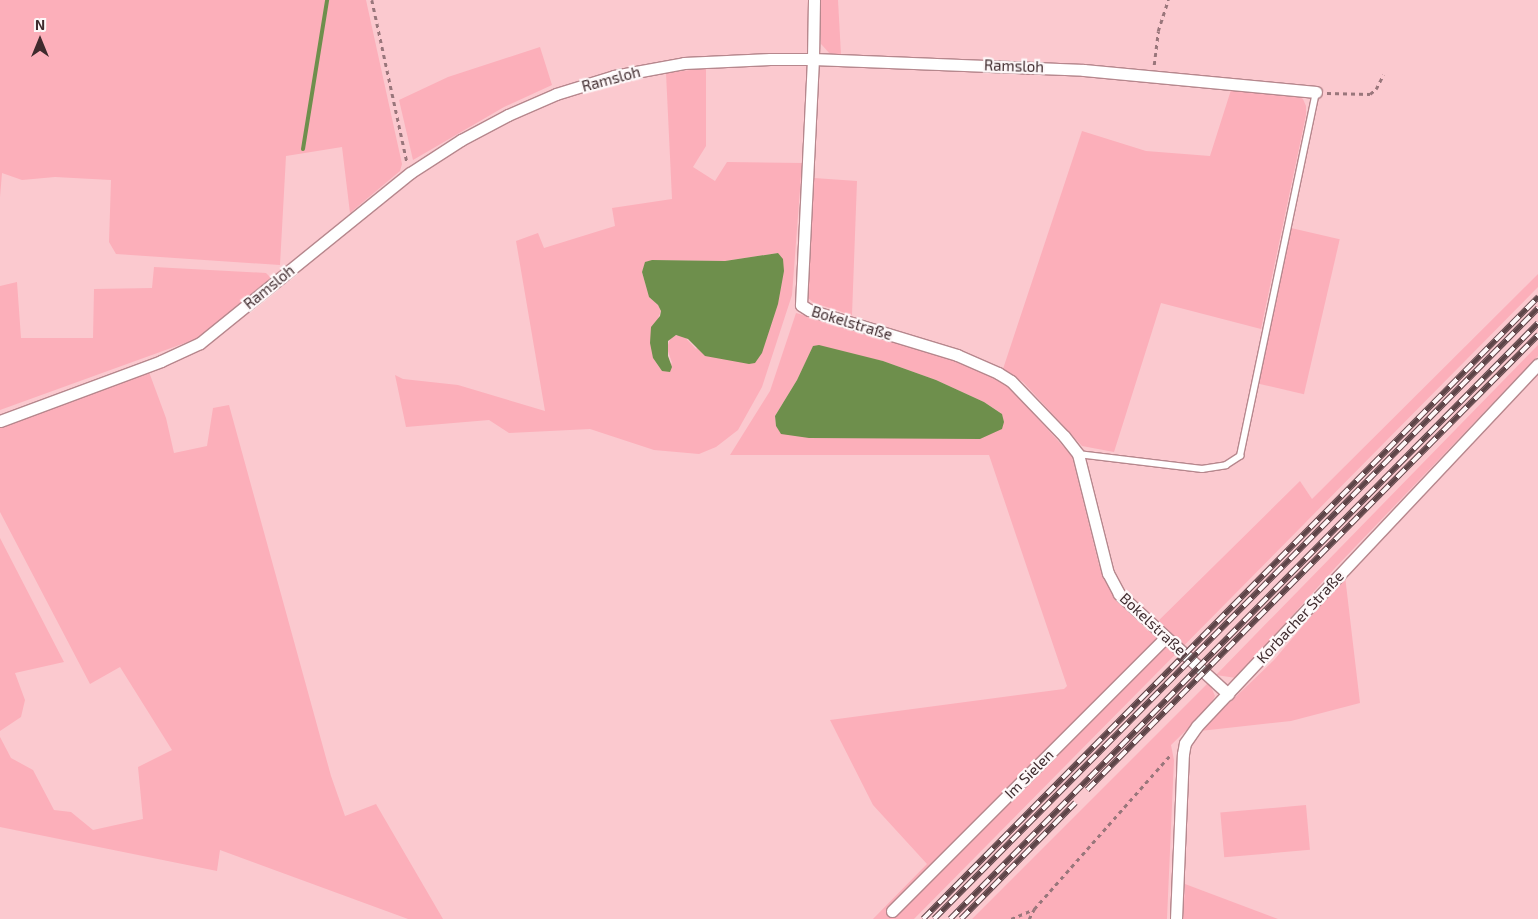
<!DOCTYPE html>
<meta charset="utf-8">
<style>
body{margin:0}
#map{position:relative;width:1538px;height:919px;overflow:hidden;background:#fbc9cf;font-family:"Exo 2",sans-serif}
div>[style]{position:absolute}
.green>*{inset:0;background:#fcafba;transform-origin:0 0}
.water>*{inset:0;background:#6e8f4c}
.stream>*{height:4px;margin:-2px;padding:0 2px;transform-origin:2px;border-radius:2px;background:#6e8f4c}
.path>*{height:2.5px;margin-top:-1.25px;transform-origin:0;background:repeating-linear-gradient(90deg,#99767b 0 4px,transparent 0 8px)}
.roads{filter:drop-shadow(1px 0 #b6878d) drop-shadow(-1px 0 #b6878d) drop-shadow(0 1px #b6878d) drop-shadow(0 -1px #b6878d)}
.lane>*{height:5.5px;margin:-2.75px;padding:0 2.75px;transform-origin:2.75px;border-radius:2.75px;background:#fff}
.street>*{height:11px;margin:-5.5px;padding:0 5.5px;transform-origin:5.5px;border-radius:5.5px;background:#fff}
.rail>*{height:5.5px;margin-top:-2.75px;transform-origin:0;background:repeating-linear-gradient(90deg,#fdf7f8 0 11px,#5d4548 0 22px);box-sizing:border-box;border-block:1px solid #5d4548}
span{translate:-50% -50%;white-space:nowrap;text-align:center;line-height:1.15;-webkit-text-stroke:4.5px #fdf7f8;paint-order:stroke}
.street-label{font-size:15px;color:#3f2b2e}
.north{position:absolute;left:15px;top:15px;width:50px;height:50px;-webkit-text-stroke:4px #fdf7f8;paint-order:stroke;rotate:0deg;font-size:14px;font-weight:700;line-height:20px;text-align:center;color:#3f2b2e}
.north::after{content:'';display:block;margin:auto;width:18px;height:22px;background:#3f2b2e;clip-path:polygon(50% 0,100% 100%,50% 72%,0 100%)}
</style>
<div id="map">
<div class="green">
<div style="clip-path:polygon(0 0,366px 0,402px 164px,400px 171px,350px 213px,342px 147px,286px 156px,280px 265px,116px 254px,109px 242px,111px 180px,55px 177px,22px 180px,2px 173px,0 197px)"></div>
<div style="clip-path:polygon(821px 0,838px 0,841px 55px,831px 55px,821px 44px)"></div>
<div style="clip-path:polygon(540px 47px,552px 85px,504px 107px,413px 160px,399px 100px,448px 77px)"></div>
<div style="clip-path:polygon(evenodd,706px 68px,706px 146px,693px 167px,715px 181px,727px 162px,802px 163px,792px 295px,762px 387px,738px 430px,716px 447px,699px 454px,654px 450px,590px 429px,509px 433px,489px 420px,406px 427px,395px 375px,403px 379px,458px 385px,545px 411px,516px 241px,538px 233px,544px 248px,615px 226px,612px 208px,672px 199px,666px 73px,706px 68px,778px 253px,696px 349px,683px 335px,671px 336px,667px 348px,672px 363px,662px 371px,653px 358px,657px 321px,661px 311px,658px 305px,649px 297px,642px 272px,646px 262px,653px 260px,725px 261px,778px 253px)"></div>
<div style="clip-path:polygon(1231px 90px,1298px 96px,1303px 99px,1306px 106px,1306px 115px,1261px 329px,1161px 303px,1114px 452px,1082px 446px,1023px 382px,1003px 369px,1082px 131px,1146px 151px,1210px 156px)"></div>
<div style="clip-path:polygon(814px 178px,857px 181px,852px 315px,814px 303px,808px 298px)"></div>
<div style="left:1291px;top:228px;width:50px;height:159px;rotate:13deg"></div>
<div style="clip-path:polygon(154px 267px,266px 273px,270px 277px,269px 282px,196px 339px,0 410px,0 286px,17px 282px,21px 338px,93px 338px,94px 289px,152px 288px)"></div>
<div style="clip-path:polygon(evenodd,1538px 274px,1538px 287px,914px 919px,873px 919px,927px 864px,873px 805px,830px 720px,1064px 689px,1067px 686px,989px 455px,730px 455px,770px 391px,796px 313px,921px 348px,977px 369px,1008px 386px,1072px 456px,1099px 565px,1115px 599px,1148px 631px,1300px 481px,1312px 499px,1538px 274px,813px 347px,883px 361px,936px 380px,984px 402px,1001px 413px,782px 434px,776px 426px,775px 416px,797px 380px,813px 347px)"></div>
<div style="clip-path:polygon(1538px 345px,1538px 356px,1335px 568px,1236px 678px,1216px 675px)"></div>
<div style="clip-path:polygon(149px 372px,166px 418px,174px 453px,207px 446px,213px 408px,229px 405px,331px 776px,345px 816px,376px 804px,443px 919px,408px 919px,220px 850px,217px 871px,0 827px,0 737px,11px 758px,33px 770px,54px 810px,71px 812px,93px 830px,143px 819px,138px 767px,172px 750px,120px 667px,90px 684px,0 512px,0 428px)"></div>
<div style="clip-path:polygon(0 538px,64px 662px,15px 673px,25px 700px,21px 717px,0 731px)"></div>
<div style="clip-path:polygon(1345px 576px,1360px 703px,1291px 721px,1200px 731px,1274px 660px)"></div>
<div style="clip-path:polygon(1209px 682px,1215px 696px,1209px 708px,1171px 745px,1174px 760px,1167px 919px,972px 919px)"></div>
<div style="left:1306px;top:805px;width:45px;height:86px;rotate:85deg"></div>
<div style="clip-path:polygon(1185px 884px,1278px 919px,1183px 919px)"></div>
</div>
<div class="water">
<div style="clip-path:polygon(778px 253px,783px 259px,784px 271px,778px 304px,762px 353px,755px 363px,749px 364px,705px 356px,688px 339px,676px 335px,668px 341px,668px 356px,672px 367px,670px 372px,662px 371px,653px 358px,650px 343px,651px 327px,660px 316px,661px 311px,658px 305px,649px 297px,642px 272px,645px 262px,652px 260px,725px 261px)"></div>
<div style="clip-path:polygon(819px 345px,883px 361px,936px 380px,984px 402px,1002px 414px,1004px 422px,1002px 429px,980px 439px,809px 438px,781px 434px,776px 426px,775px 416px,797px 380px,813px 346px)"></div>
</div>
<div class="stream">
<div style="left:303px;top:149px;width:151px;rotate:-80.8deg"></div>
</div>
<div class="path">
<div style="left:372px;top:0;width:166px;rotate:77.8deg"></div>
<div style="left:1154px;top:65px;width:34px;rotate:-83deg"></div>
<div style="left:1158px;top:31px;width:33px;rotate:-72deg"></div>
<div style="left:1327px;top:93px;width:43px;rotate:1.3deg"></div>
<div style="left:1370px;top:94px;width:8px;rotate:-40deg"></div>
<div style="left:1376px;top:89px;width:16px;rotate:-63deg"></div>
<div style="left:1011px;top:919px;width:25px;rotate:-23deg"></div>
<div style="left:1029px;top:919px;width:11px;rotate:-63deg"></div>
<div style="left:1034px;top:909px;width:207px;rotate:-48.5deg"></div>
</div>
<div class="roads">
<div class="lane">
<div style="left:1078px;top:454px;width:125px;rotate:6.9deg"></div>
<div style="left:1202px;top:469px;width:24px;rotate:-9deg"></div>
<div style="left:1226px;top:465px;width:17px;rotate:-33deg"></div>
<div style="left:1240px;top:456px;width:372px;rotate:-78.2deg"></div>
</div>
<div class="street">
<div style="left:814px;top:0;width:59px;rotate:91deg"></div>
<div style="left:813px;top:59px;width:246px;rotate:92.8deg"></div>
<div style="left:801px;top:305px;width:9px;rotate:32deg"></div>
<div style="left:809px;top:310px;width:155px;rotate:16.9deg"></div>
<div style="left:957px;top:355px;width:45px;rotate:23.7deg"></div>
<div style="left:998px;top:373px;width:15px;rotate:32deg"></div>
<div style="left:1011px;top:381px;width:76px;rotate:46.1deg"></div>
<div style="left:1064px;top:436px;width:23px;rotate:52deg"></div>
<div style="left:1078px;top:454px;width:123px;rotate:75.9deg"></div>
<div style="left:1108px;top:573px;width:24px;rotate:62deg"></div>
<div style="left:1119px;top:594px;width:148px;rotate:42.5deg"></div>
<div style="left:0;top:421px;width:172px;rotate:-20.4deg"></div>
<div style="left:161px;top:361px;width:43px;rotate:-24.8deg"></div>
<div style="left:200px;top:343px;width:270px;rotate:-39deg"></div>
<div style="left:410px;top:173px;width:61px;rotate:-32.9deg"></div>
<div style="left:461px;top:140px;width:53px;rotate:-28deg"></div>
<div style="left:508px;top:115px;width:52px;rotate:-23.6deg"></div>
<div style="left:556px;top:94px;width:61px;rotate:-17.2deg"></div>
<div style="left:614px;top:76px;width:71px;rotate:-10.5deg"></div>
<div style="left:684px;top:63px;width:86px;rotate:-2.7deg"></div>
<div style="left:770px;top:59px;width:43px"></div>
<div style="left:813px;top:59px;width:271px;rotate:2.3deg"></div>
<div style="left:1084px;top:70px;width:233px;rotate:5.4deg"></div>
<div style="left:892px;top:911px;width:387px;rotate:-45deg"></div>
<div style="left:1176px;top:919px;width:165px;rotate:-87.6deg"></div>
<div style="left:1183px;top:754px;width:11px;rotate:-80deg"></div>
<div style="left:1185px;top:743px;width:21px;rotate:-55deg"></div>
<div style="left:1197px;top:726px;width:497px;rotate:-46.7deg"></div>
</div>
</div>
<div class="rail">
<div style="left:1087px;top:790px;width:641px;rotate:-45.25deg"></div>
<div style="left:923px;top:919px;width:875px;rotate:-45.32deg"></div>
<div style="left:934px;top:919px;width:859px;rotate:-45.33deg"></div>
<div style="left:950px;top:919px;width:837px;rotate:-45.39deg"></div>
<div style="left:961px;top:919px;width:163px;rotate:-45.5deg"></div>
</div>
<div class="street-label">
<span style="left:1014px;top:66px;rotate:2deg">Ramsloh</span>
<span style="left:611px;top:79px;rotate:-15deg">Ramsloh</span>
<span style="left:269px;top:287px;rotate:-39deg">Ramsloh</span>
<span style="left:852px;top:323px;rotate:17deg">Bokelstraße</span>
<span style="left:1300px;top:617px;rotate:-47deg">Korbacher Straße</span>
<span style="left:1153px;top:624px;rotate:43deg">Bokelstraße</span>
<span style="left:1029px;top:774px;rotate:-45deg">Im Sielen</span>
</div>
<div class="north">N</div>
</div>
